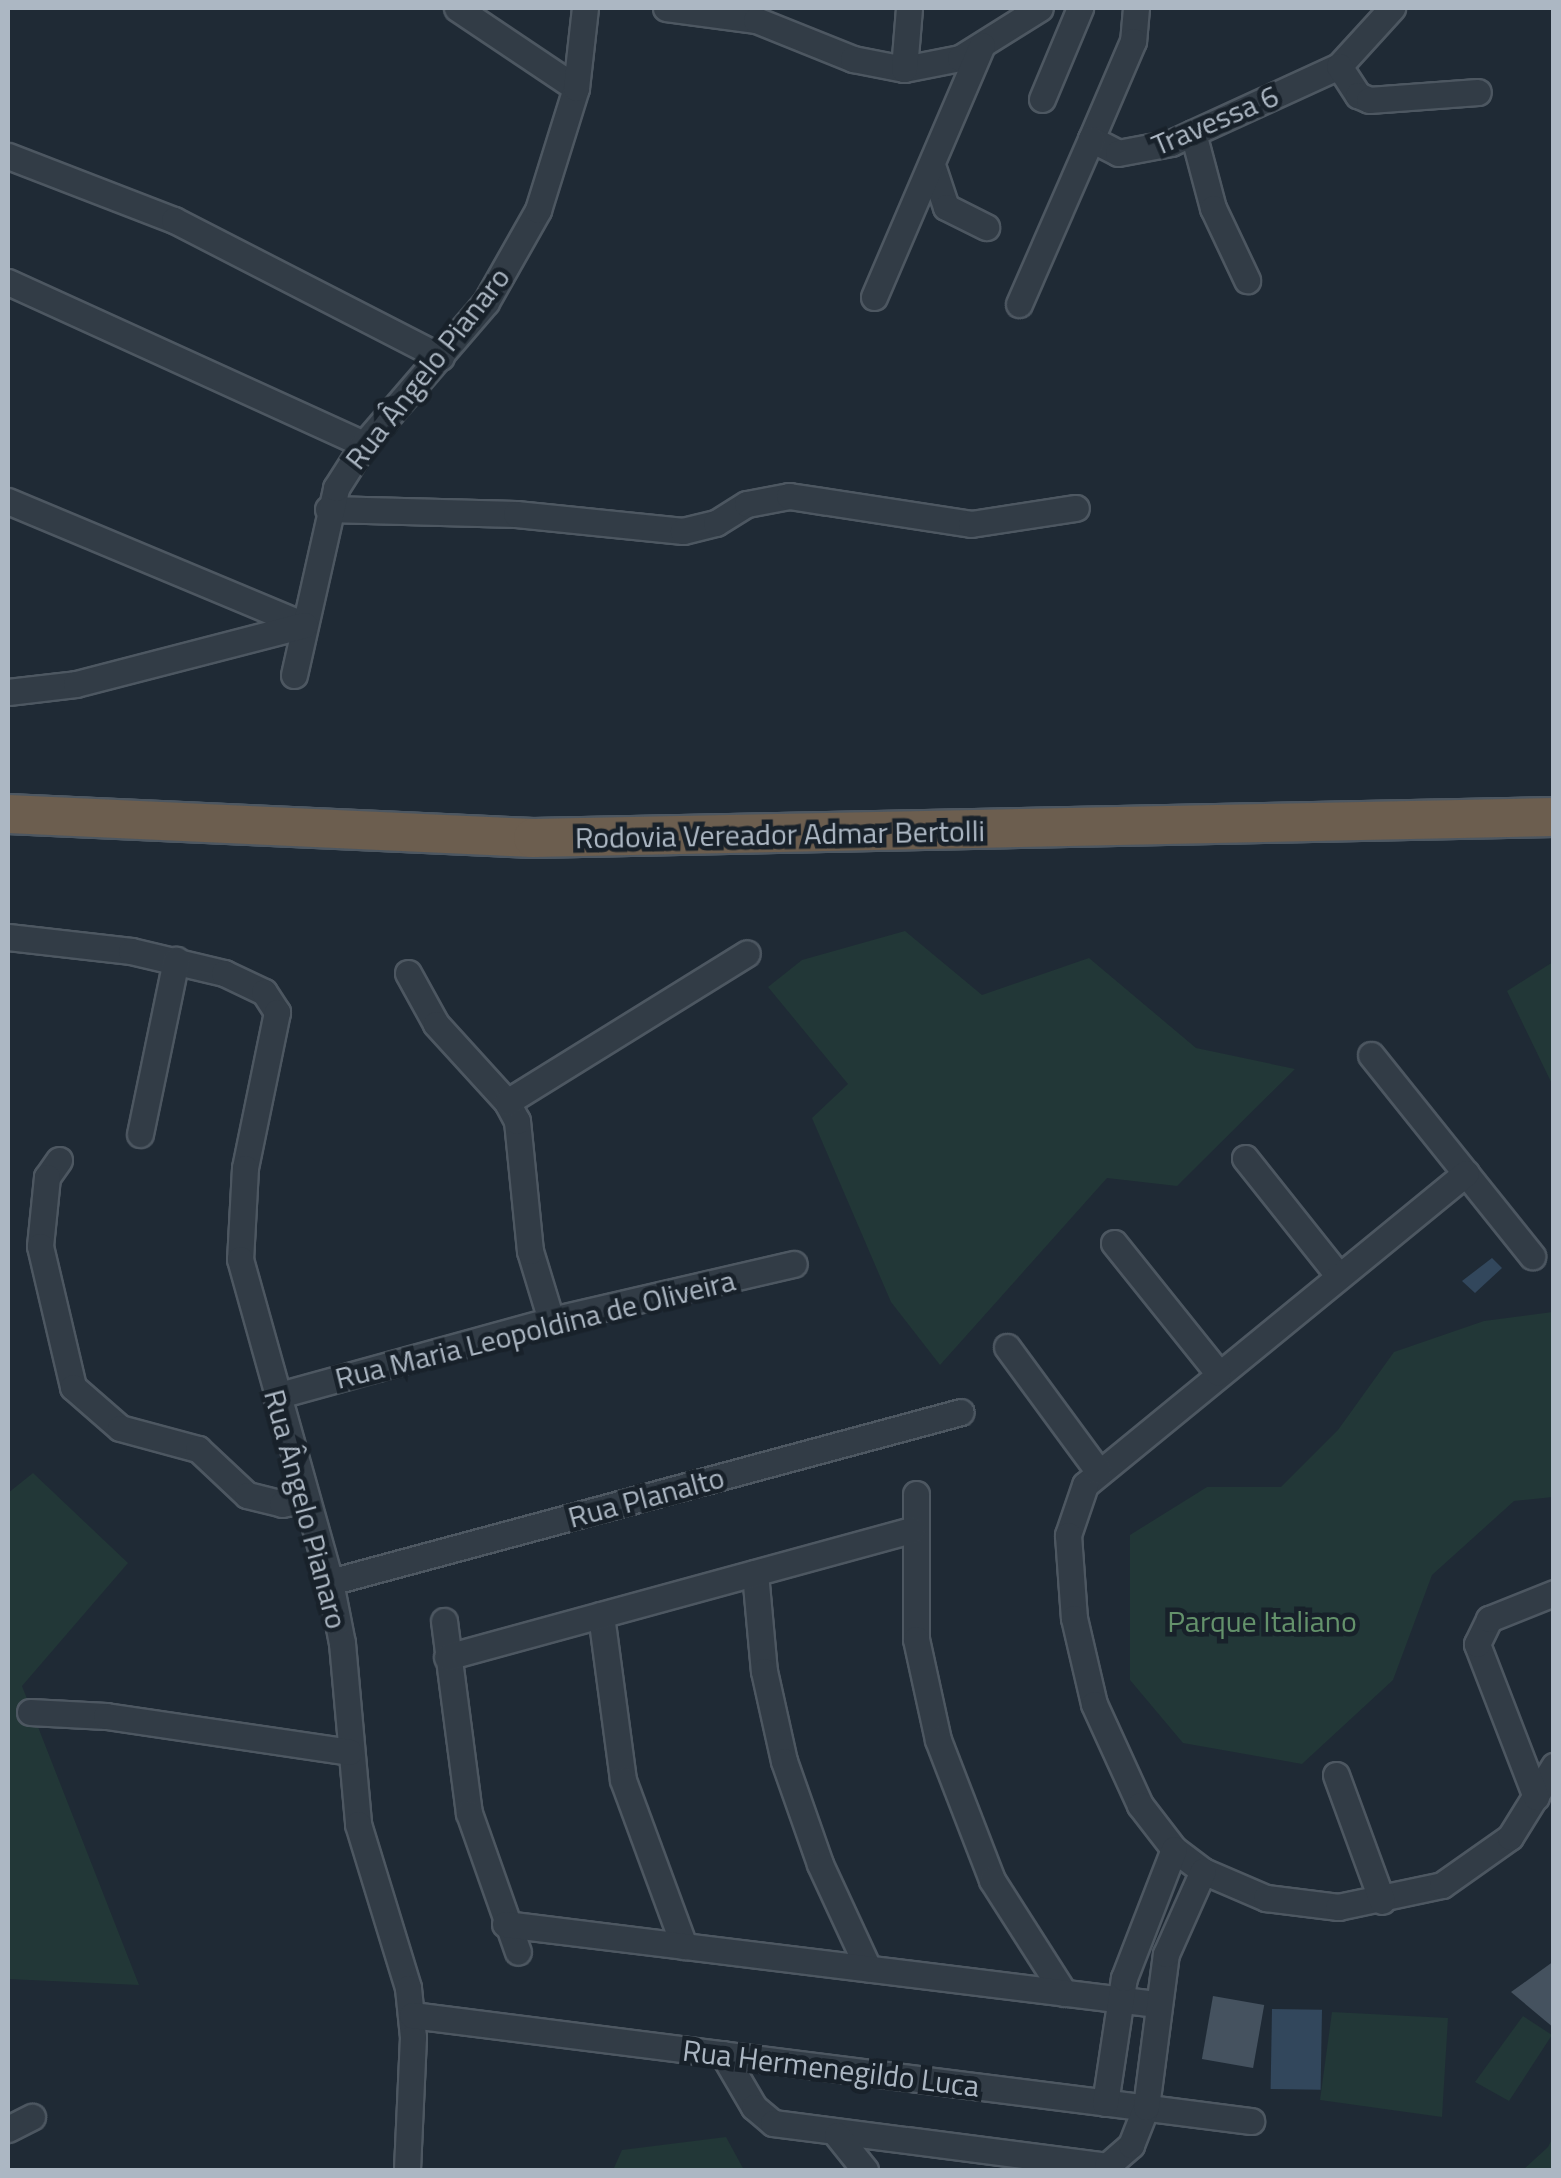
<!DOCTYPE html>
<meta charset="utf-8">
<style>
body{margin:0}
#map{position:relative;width:1561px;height:2178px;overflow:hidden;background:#1f2a35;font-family:"Titillium Web",sans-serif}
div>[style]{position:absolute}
.green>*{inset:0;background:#223737}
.water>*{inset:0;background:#32475c;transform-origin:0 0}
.building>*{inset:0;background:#45525f;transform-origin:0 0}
.roads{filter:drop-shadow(2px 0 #4d5761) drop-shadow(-2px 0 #4d5761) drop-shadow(0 2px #4d5761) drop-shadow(0 -2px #4d5761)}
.minor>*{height:25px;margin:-12.5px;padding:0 12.5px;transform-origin:12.5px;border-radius:12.5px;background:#323c46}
.highway>*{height:38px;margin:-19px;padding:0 19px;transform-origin:19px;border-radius:19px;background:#6c5e4f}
span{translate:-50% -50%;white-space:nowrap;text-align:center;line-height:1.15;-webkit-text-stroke:9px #18212a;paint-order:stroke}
.street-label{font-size:30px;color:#acb7c3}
.park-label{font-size:30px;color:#64926b}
.frame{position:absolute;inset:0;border:10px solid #acb7c3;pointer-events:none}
</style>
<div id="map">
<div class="green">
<div style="clip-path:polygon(905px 931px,982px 995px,1089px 958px,1196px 1048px,1295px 1069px,1177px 1186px,1107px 1178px,940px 1365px,891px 1302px,812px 1118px,848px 1084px,768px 987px,802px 960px)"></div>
<div style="clip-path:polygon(1553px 962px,1553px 1086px,1507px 991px)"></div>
<div style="clip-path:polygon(1553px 1312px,1553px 1497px,1514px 1501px,1432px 1575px,1393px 1680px,1302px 1764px,1183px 1743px,1130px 1680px,1130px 1535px,1207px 1487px,1281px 1487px,1338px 1430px,1394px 1352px,1484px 1321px)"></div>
<div style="clip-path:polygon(33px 1473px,128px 1563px,22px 1686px,139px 1985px,8px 1979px,8px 1493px)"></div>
<div style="clip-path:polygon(1332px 2012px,1448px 2018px,1442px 2117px,1320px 2100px)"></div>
<div style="clip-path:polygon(1523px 2016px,1552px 2035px,1509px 2101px,1475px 2082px)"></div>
<div style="clip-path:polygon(726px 2137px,744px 2170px,613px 2170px,622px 2150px)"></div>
<div style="clip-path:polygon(1553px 2137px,1553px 2170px,1523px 2170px,1548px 2147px)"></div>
</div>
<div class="water">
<div style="clip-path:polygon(1492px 1258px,1502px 1268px,1475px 1293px,1462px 1281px)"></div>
<div style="left:1272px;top:2009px;width:50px;height:80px;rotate:1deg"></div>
</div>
<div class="building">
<div style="clip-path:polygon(1554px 1961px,1554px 2028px,1511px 1992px)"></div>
<div style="left:1213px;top:1996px;width:52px;height:64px;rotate:10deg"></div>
</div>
<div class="roads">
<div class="minor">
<div style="left:457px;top:8px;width:143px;rotate:33.9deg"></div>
<div style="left:666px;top:8px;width:91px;rotate:7.6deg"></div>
<div style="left:756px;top:20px;width:105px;rotate:21.9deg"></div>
<div style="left:853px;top:59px;width:52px;rotate:11.1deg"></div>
<div style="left:904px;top:69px;width:57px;rotate:-11.1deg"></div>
<div style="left:960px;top:58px;width:94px;rotate:-32deg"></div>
<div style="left:1136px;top:8px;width:33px;rotate:95deg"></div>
<div style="left:1133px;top:41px;width:107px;rotate:113.2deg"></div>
<div style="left:1091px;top:139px;width:30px;rotate:27deg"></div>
<div style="left:1118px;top:153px;width:54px;rotate:-10.7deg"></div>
<div style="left:1171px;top:143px;width:185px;rotate:-24.6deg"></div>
<div style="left:1339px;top:66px;width:79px;rotate:-47.6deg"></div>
<div style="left:1339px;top:66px;width:35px;rotate:57deg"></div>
<div style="left:1358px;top:95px;width:12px;rotate:24deg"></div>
<div style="left:1369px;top:100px;width:109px;rotate:-4.2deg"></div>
<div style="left:904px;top:69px;width:61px;rotate:-85.3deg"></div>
<div style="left:1042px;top:99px;width:99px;rotate:-67.3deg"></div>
<div style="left:1193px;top:133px;width:78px;rotate:75.1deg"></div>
<div style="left:1213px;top:208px;width:80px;rotate:64.7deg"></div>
<div style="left:8px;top:156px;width:178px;rotate:21.1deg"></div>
<div style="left:174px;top:220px;width:300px;rotate:27.2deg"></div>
<div style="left:932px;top:165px;width:44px;rotate:71.6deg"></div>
<div style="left:946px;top:207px;width:45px;rotate:26.6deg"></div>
<div style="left:8px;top:282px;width:391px;rotate:24.5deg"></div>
<div style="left:874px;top:297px;width:274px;rotate:-66.8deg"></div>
<div style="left:1019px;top:304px;width:180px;rotate:-66.4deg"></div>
<div style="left:8px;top:501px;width:321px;rotate:22.7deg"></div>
<div style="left:328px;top:509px;width:188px;rotate:1.5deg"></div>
<div style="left:516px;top:514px;width:168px;rotate:5.8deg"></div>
<div style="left:683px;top:531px;width:34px;rotate:-14deg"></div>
<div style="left:716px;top:523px;width:36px;rotate:-32deg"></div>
<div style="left:747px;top:504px;width:43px;rotate:-10.8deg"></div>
<div style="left:789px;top:496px;width:184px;rotate:8.7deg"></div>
<div style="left:971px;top:524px;width:106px;rotate:-8.7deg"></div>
<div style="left:294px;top:675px;width:192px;rotate:-77.3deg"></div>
<div style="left:336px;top:488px;width:52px;rotate:-57.5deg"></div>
<div style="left:364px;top:444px;width:187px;rotate:-49.3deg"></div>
<div style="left:486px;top:302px;width:106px;rotate:-60.5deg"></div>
<div style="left:538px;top:210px;width:128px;rotate:-72.7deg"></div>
<div style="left:576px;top:88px;width:81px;rotate:-83.6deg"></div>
<div style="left:8px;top:692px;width:68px;rotate:-6.7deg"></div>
<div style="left:76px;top:684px;width:236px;rotate:-14.5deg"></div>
<div style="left:8px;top:937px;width:124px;rotate:6.5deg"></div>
<div style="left:131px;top:951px;width:96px;rotate:13.3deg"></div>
<div style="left:224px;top:973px;width:44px;rotate:25.4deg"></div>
<div style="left:264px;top:992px;width:24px;rotate:57deg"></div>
<div style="left:277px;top:1012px;width:159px;rotate:101.6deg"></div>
<div style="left:245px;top:1168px;width:91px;rotate:93.1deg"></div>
<div style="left:240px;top:1259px;width:335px;rotate:74.4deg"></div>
<div style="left:330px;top:1582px;width:62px;rotate:78.9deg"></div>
<div style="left:342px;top:1643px;width:182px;rotate:84.9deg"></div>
<div style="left:358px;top:1824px;width:171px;rotate:73deg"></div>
<div style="left:408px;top:1988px;width:49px;rotate:84.2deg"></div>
<div style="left:413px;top:2037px;width:133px;rotate:92.6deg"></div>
<div style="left:408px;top:973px;width:58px;rotate:61.2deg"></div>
<div style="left:436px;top:1024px;width:105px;rotate:47.7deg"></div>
<div style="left:1371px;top:1055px;width:258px;rotate:51.3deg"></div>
<div style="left:140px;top:1134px;width:178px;rotate:-78.3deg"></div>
<div style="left:1245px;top:1158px;width:151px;rotate:51.5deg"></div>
<div style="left:59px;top:1160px;width:21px;rotate:125deg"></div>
<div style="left:47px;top:1177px;width:69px;rotate:95.8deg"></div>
<div style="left:40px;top:1246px;width:145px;rotate:76.8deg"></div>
<div style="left:73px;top:1387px;width:62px;rotate:41.1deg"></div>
<div style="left:120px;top:1428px;width:81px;rotate:15.1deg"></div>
<div style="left:198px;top:1449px;width:67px;rotate:43.2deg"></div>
<div style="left:247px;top:1495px;width:36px;rotate:14deg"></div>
<div style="left:282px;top:1504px;width:25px;rotate:-12deg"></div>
<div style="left:1466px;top:1173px;width:492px;rotate:140.7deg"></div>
<div style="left:1085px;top:1485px;width:53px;rotate:108.8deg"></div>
<div style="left:1068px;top:1535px;width:83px;rotate:85.9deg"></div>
<div style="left:1074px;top:1618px;width:88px;rotate:76.9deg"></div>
<div style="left:1094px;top:1704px;width:111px;rotate:65.5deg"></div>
<div style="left:1140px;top:1805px;width:56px;rotate:52.3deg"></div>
<div style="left:1174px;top:1849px;width:36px;rotate:37deg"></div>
<div style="left:1203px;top:1871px;width:69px;rotate:23.2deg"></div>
<div style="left:1266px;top:1898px;width:73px;rotate:7.1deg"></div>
<div style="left:1338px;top:1907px;width:106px;rotate:-11.9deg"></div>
<div style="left:1442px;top:1885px;width:83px;rotate:-35.2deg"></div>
<div style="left:1510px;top:1837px;width:84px;rotate:-58.2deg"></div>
<div style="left:1114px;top:1243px;width:166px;rotate:51.3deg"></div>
<div style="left:551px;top:1320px;width:72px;rotate:-106.9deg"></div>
<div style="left:530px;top:1251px;width:131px;rotate:-95.7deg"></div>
<div style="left:517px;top:1121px;width:21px;rotate:-118deg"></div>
<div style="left:507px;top:1102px;width:282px;rotate:-31.8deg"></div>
<div style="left:1007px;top:1347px;width:154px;rotate:53.7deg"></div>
<div style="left:276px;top:1396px;width:285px;rotate:-15.4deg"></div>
<div style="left:551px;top:1320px;width:249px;rotate:-13deg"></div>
<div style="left:916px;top:1494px;width:145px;rotate:90deg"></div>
<div style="left:916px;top:1639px;width:103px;rotate:77.7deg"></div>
<div style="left:938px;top:1740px;width:150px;rotate:68.9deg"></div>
<div style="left:992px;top:1880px;width:134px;rotate:57.5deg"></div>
<div style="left:755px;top:1573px;width:98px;rotate:84.8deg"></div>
<div style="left:764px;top:1671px;width:92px;rotate:77.5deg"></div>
<div style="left:784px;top:1761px;width:109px;rotate:70.7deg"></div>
<div style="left:820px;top:1864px;width:115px;rotate:65.2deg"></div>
<div style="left:330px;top:1582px;width:653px;rotate:-15.08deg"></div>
<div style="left:601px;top:1615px;width:166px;rotate:82.4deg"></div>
<div style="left:623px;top:1780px;width:177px;rotate:69.8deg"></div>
<div style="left:444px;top:1621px;width:194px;rotate:82.6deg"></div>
<div style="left:469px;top:1813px;width:147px;rotate:70.6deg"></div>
<div style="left:447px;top:1657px;width:482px;rotate:-15.3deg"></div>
<div style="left:30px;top:1712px;width:76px;rotate:3deg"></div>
<div style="left:106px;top:1716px;width:246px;rotate:8.4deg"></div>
<div style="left:1336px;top:1775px;width:134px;rotate:69.9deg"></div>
<div style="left:1536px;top:1797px;width:164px;rotate:-111.1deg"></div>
<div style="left:1477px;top:1644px;width:28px;rotate:-64deg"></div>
<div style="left:1489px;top:1619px;width:70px;rotate:-21.8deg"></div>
<div style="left:505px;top:1924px;width:657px;rotate:7deg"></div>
<div style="left:412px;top:2015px;width:846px;rotate:7.2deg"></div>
<div style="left:723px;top:2054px;width:61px;rotate:59.7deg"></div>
<div style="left:754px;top:2107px;width:25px;rotate:40deg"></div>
<div style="left:773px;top:2123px;width:337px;rotate:7.3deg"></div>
<div style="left:1107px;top:2166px;width:32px;rotate:-41deg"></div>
<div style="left:1131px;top:2145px;width:41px;rotate:-68.5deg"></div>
<div style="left:1146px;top:2107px;width:154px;rotate:-82.6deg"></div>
<div style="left:1166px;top:1954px;width:91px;rotate:-66deg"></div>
<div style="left:1105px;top:2103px;width:126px;rotate:-81.4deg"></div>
<div style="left:1124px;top:1978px;width:138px;rotate:-68.8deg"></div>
<div style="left:8px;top:2129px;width:27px;rotate:-27deg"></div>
<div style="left:837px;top:2135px;width:45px;rotate:51.3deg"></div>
</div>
<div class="highway">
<div style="left:8px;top:814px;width:526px;rotate:2.62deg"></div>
<div style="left:533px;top:838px;width:1021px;rotate:-1.18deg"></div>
</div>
</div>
<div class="street-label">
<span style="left:1215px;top:120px;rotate:-23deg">Travessa 6</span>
<span style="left:427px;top:368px;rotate:-52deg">Rua Ângelo Pianaro</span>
<span style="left:780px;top:834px;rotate:-1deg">Rodovia Vereador Admar Bertolli</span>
<span style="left:535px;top:1329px;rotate:-14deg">Rua Maria Leopoldina de Oliveira</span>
<span style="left:646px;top:1497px;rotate:-15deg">Rua Planalto</span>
<span style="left:306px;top:1509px;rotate:75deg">Rua Ângelo Pianaro</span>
<span style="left:831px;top:2068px;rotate:7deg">Rua Hermenegildo Luca</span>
</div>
<div class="park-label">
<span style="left:1262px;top:1621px">Parque Italiano</span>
</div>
<div class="frame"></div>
</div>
